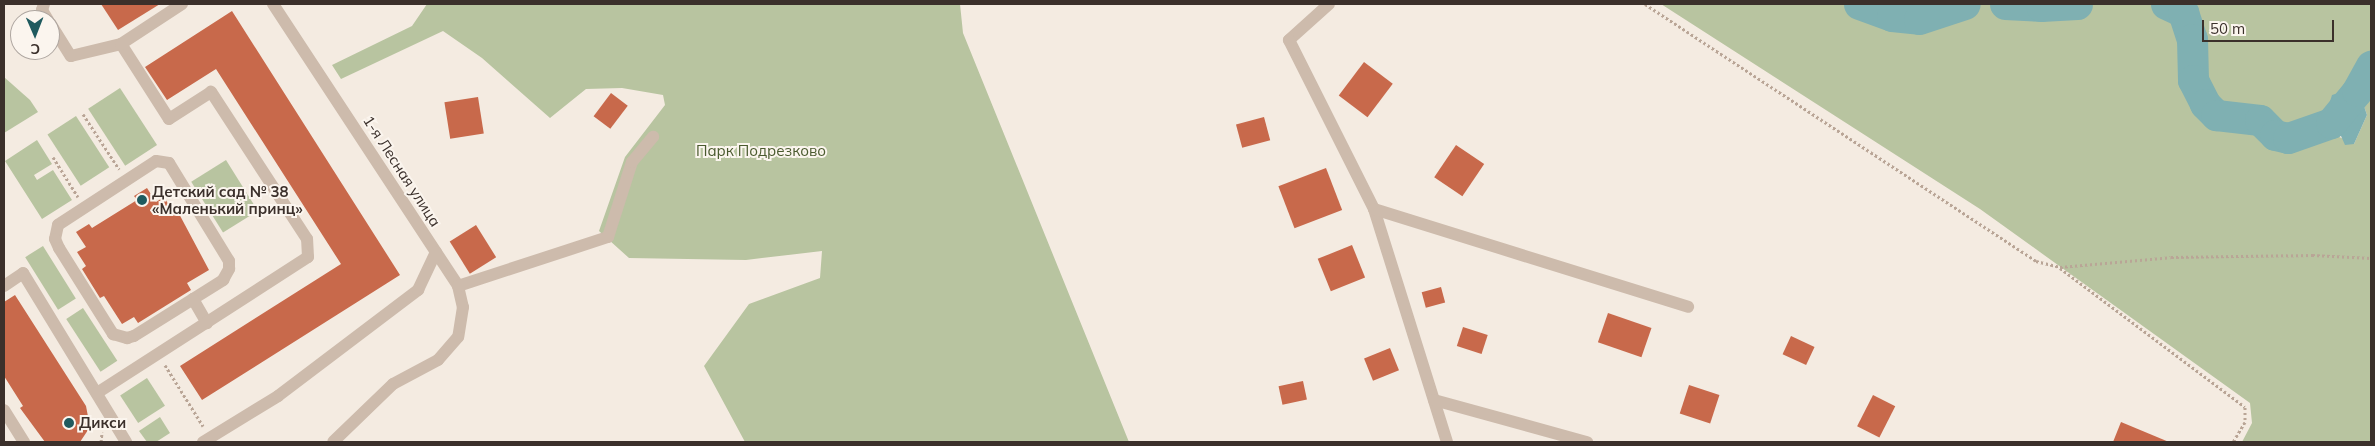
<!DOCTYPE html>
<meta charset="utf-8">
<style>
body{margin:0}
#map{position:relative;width:2375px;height:446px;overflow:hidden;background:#f4ebe1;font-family:Mulish,sans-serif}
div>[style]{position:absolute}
.green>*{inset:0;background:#b8c4a0;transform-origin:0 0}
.water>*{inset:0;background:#7fb0b2}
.river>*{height:31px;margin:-15.5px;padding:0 15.5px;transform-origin:15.5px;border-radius:15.5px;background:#7fb0b2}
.building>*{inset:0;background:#c8694b;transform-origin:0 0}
.path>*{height:3px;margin-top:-1.5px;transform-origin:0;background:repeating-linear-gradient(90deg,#b9a596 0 2.5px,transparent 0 5px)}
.minor>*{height:12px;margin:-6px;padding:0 6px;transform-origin:6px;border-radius:6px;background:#cdbbac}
.dots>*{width:14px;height:14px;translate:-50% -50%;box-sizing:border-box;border:2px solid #fbf5ee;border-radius:50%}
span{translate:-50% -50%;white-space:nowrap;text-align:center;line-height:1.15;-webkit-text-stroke:4px #fbf5ee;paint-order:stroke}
.park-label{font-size:15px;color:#4a5a2e}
.street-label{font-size:15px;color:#3b302b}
.poi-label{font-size:15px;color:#3b302b;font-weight:700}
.left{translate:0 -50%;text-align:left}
.frame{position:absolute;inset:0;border:5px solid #3b302b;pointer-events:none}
.north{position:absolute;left:10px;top:10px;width:50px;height:50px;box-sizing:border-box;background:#fbf5ee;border:1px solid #aea6a0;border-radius:50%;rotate:179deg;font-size:14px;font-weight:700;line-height:20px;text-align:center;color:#3b302b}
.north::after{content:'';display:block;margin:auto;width:18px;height:22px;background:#1f5a5e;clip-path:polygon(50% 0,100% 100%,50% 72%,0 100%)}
.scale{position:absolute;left:2202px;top:20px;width:132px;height:22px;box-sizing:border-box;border:2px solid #3b302b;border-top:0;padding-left:6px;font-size:15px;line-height:18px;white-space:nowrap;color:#3b302b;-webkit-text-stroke:4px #fbf5ee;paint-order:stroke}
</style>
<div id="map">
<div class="green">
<div style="clip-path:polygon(427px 4px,960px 4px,963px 33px,1129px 442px,745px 442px,704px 366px,749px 304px,820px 278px,822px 251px,746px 260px,629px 258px,599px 231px,625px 157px,665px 105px,663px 95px,622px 88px,586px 89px,550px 118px,482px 58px,443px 31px,341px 79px,332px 65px,412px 26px)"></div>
<div style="clip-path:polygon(evenodd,1661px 4px,2371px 4px,2371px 442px,2242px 442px,2252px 423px,2250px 403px,1980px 209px,1661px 4px,2360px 94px,2367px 115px,2354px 144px,2331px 133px,2301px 136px,2303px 125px,2314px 123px,2328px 108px,2360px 94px)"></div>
<div style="clip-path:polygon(4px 77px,30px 100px,38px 112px,4px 133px)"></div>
<div style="left:120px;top:88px;width:68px;height:38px;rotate:57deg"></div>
<div style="left:76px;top:116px;width:61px;height:34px;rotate:57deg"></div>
<div style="clip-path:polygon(37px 140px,52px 164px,34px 175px,37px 180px,53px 170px,72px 200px,42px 219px,5px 161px)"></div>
<div style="left:226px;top:160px;width:60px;height:41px;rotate:58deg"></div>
<div style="left:43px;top:246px;width:62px;height:21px;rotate:58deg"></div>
<div style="left:83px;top:308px;width:63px;height:20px;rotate:57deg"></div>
<div style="left:147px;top:378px;width:33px;height:32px;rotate:57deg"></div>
<div style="clip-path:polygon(160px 417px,170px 433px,156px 442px,147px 442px,139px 431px)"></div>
</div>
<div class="water">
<div style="clip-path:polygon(2351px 89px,2360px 94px,2367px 115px,2354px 144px,2345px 145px,2341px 136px,2331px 133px,2301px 136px,2285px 142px,2283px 133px,2314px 123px,2328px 108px,2332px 95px)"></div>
</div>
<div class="river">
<div style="left:1859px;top:4px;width:35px;rotate:20deg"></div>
<div style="left:1892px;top:16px;width:27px;rotate:6deg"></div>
<div style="left:1919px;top:19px;width:48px;rotate:-18.1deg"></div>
<div style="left:2005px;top:4px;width:36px;rotate:3deg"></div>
<div style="left:2041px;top:6px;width:36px;rotate:-3deg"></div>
<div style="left:2166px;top:4px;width:19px;rotate:25deg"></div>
<div style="left:2183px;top:12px;width:28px;rotate:72deg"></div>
<div style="left:2192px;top:39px;width:41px;rotate:88.6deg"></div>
<div style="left:2193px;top:80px;width:27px;rotate:63deg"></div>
<div style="left:2205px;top:104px;width:16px;rotate:45deg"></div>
<div style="left:2216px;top:115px;width:44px;rotate:6.5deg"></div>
<div style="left:2260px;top:120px;width:21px;rotate:45deg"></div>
<div style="left:2275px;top:135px;width:13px;rotate:13deg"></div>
<div style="left:2288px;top:138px;width:46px;rotate:-19.2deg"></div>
<div style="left:2331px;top:123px;width:41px;rotate:-50.9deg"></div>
<div style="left:2357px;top:91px;width:29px;rotate:-61deg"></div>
</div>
<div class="building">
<div style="clip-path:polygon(101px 4px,160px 4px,118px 30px)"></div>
<div style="clip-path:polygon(232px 11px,400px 275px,202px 400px,180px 366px,341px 264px,216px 69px,167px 100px,145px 67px)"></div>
<div style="left:1364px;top:62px;width:36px;height:42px;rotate:37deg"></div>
<div style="left:611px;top:93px;width:21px;height:29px;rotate:37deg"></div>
<div style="left:478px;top:97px;width:37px;height:34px;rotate:81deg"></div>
<div style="left:1264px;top:117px;width:24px;height:29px;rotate:75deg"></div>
<div style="left:1456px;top:145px;width:34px;height:39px;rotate:34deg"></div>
<div style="left:1326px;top:168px;width:45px;height:51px;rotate:69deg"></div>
<div style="clip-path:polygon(147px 188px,156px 202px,164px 197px,173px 212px,177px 210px,209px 270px,187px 283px,191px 290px,138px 323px,134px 317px,122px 324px,104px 296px,100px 298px,82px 269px,86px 266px,77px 252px,86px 247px,76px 232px,89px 224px,92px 228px,137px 200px,134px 196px)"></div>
<div style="left:476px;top:225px;width:38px;height:31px;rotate:58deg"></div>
<div style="left:1352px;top:245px;width:35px;height:37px;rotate:68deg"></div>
<div style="left:1441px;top:287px;width:16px;height:20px;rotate:75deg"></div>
<div style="clip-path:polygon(15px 295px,86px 406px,90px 427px,80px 442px,45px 442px,20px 408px,23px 406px,4px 376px,4px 302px)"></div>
<div style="left:1608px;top:313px;width:46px;height:31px;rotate:19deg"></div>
<div style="left:1463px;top:327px;width:26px;height:20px;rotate:18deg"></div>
<div style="left:1791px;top:336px;width:26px;height:20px;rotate:25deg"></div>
<div style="left:1390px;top:348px;width:24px;height:28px;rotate:68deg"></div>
<div style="left:1303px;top:381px;width:19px;height:25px;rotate:78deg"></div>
<div style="left:1689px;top:385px;width:32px;height:30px;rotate:18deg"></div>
<div style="left:1873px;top:395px;width:25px;height:35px;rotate:27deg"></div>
<div style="clip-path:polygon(2121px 422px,2169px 442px,2113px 442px)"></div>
</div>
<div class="path">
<div style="left:1645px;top:4px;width:468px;rotate:33.3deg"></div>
<div style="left:2036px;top:261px;width:25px;rotate:14deg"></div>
<div style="left:2060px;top:267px;width:111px;rotate:-5.1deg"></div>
<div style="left:2171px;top:257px;width:141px;rotate:-0.8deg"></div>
<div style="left:2312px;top:255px;width:59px;rotate:2.9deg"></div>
<div style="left:83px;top:114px;width:66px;rotate:56.8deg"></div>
<div style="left:53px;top:157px;width:47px;rotate:58deg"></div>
<div style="left:2060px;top:268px;width:231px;rotate:36.9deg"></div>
<div style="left:2245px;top:407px;width:15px;rotate:90deg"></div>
<div style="left:2245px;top:422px;width:23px;rotate:121deg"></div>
<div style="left:165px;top:365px;width:72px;rotate:58.1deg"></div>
<div style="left:101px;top:442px;width:10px;rotate:-84deg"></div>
</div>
<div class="minor">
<div style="left:44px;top:4px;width:6px;rotate:108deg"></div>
<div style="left:42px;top:10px;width:12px;rotate:59deg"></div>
<div style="left:273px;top:4px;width:337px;rotate:56.7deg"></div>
<div style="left:458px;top:286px;width:22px;rotate:77deg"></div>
<div style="left:463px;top:307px;width:30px;rotate:99deg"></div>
<div style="left:458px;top:337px;width:30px;rotate:131deg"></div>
<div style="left:438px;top:360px;width:51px;rotate:151.9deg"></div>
<div style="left:393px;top:384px;width:83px;rotate:136deg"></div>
<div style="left:1329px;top:4px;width:54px;rotate:138deg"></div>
<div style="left:1289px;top:40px;width:189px;rotate:63.3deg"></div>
<div style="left:1374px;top:209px;width:244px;rotate:72.6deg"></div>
<div style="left:50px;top:23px;width:39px;rotate:58deg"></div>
<div style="left:71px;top:56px;width:51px;rotate:-13.5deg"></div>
<div style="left:1374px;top:209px;width:329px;rotate:17.3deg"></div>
<div style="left:4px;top:286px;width:23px;rotate:-34deg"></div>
<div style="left:23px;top:273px;width:198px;rotate:58.6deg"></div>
<div style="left:458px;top:286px;width:158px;rotate:-18.1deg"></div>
<div style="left:608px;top:237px;width:79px;rotate:-72.3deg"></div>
<div style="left:632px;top:162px;width:33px;rotate:-50deg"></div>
<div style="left:193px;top:299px;width:36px;rotate:-32deg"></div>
<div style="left:223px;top:280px;width:13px;rotate:-61deg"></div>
<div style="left:229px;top:269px;width:8px;rotate:-90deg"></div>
<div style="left:229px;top:261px;width:115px;rotate:-121.5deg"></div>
<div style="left:169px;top:163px;width:13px;rotate:-171deg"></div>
<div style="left:156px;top:161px;width:117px;rotate:146.9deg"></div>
<div style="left:58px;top:225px;width:14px;rotate:102deg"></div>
<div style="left:55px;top:239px;width:10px;rotate:66deg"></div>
<div style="left:59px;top:248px;width:102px;rotate:57.9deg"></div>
<div style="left:113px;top:334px;width:15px;rotate:16deg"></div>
<div style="left:127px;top:338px;width:7px;rotate:-16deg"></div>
<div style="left:134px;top:336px;width:70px;rotate:-32.1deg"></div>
<div style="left:193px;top:299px;width:28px;rotate:60deg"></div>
<div style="left:97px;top:393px;width:251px;rotate:-32.8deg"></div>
<div style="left:308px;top:257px;width:18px;rotate:-93deg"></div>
<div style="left:307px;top:239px;width:176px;rotate:-123.1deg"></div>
<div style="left:211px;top:92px;width:50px;rotate:147.3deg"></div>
<div style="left:169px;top:119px;width:89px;rotate:-122.6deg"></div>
<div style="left:121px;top:44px;width:73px;rotate:-33.3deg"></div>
<div style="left:1434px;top:400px;width:159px;rotate:15.4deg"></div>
<div style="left:4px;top:410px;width:38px;rotate:58deg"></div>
<div style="left:203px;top:442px;width:88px;rotate:-31.5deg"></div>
<div style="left:278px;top:396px;width:176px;rotate:-37.1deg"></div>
<div style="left:418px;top:290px;width:42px;rotate:-64.7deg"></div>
</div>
<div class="dots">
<div style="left:142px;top:200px;background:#1f5a5e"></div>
<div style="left:69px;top:423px;background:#1f5a5e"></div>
</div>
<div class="park-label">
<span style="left:761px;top:151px">Парк Подрезково</span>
</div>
<div class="street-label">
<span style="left:402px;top:171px;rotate:57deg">1-я Лесная улица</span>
</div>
<div class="poi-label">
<span class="left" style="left:152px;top:200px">Детский сад № 38<br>«Маленький принц»</span>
<span class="left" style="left:79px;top:423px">Дикси</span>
</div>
<div class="frame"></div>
<div class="north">С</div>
<div class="scale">50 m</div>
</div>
